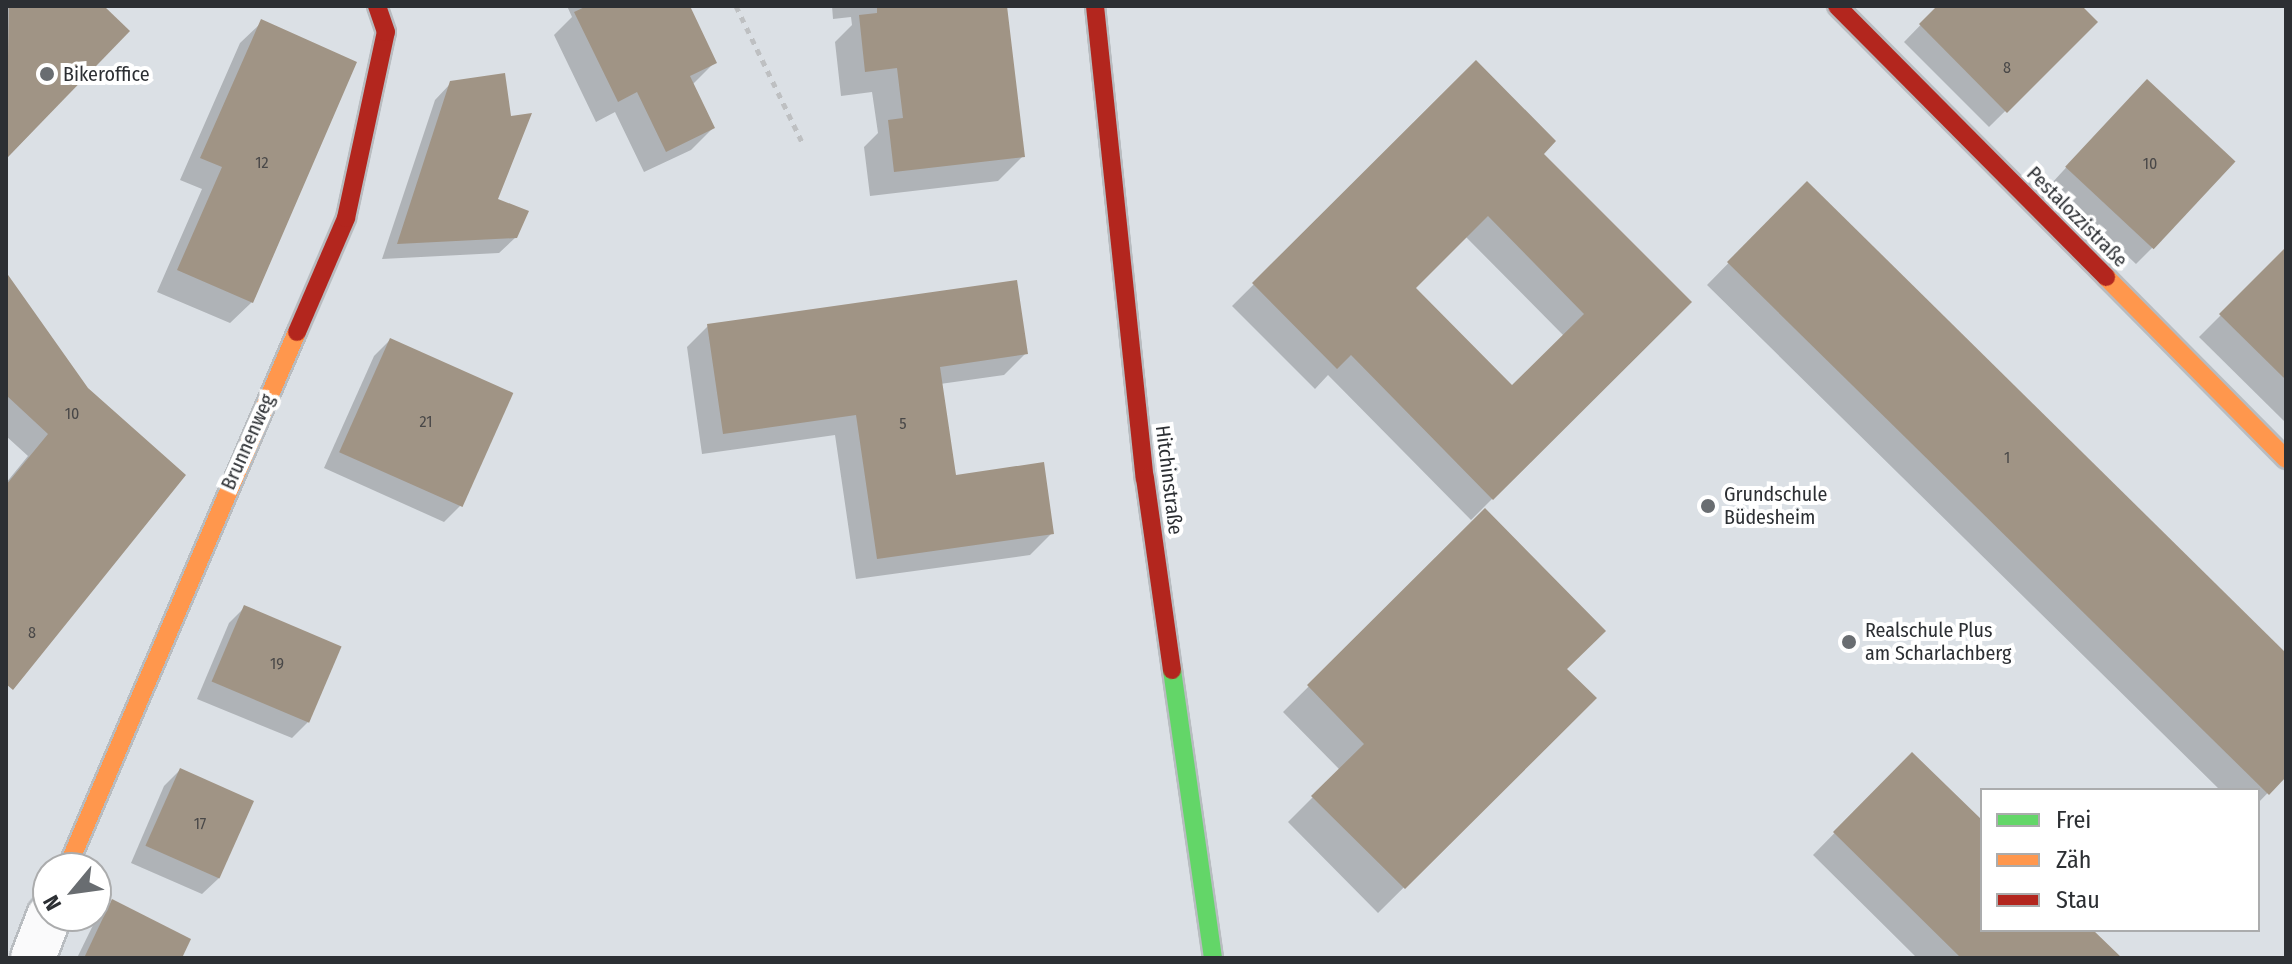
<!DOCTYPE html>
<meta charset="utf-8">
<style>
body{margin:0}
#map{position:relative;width:2292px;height:964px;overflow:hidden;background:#dbe0e5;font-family:"Fira Sans Condensed",sans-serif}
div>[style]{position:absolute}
.shadow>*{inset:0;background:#0003}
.building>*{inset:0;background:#a09485;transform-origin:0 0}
.path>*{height:5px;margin-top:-2.5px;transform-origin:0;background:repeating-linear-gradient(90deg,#bec0c2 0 6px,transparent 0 12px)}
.roads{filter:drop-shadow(2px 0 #b8bcc0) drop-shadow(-2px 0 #b8bcc0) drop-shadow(0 2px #b8bcc0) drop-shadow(0 -2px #b8bcc0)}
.street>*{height:44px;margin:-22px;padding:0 22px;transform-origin:22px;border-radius:22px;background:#fafafb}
.fast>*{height:18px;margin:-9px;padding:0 9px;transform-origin:9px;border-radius:9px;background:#63d668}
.slow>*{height:18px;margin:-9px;padding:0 9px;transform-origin:9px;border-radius:9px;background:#ff974d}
.jam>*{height:18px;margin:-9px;padding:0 9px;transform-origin:9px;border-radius:9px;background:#b3261e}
.dots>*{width:22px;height:22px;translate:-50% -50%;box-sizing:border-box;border:4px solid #fff;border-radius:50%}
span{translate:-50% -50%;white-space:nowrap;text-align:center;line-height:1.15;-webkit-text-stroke:8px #fff;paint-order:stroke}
.number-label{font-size:16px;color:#494848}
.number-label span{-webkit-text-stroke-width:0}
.poi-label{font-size:20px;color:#2c2f33}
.left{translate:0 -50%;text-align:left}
.street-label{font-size:20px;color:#2c2f33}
.frame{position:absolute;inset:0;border:8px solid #2c2f33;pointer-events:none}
.legend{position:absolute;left:1980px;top:788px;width:280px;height:144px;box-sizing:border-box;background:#fff;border:2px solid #abacad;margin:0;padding:10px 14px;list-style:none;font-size:24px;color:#2c2f33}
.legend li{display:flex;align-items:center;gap:16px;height:40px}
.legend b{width:40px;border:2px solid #abacad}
.north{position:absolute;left:32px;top:852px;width:80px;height:80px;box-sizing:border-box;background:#fff;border:2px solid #abacad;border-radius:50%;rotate:241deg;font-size:22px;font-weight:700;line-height:32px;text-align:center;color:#2c2f33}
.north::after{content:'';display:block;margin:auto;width:28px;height:36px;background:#696d71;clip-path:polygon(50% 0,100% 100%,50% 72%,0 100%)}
</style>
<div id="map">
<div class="shadow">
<div style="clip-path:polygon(6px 6px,101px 6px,127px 32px,6px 159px)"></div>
<div style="clip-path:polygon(567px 6px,688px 6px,715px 62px,693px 84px,713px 128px,691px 150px,644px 172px,615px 112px,596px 122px,554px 35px,572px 17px)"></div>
<div style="clip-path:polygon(832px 6px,1005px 6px,1023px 156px,998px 181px,870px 196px,864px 147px,878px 133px,872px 92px,841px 96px,835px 42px,852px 25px,851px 17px,833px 19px)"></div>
<div style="clip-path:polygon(1939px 6px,2079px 6px,2095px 22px,1989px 127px,1904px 42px)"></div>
<div style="clip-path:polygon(262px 22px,252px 302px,230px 323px,157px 292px,202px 189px,180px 180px,240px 43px)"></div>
<div style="clip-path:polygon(evenodd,1476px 63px,1541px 154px,1689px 302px,1471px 520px,1328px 375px,1315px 389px,1232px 306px,1476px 63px,1465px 236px,1564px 336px,1512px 388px,1413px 288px,1465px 236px)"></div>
<div style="clip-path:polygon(451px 83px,495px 200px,516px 237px,499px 253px,382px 259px,435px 100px)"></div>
<div style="clip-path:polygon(2131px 97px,2152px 248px,2136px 264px,2051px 184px)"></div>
<div style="clip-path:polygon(1807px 183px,2286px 656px,2286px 774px,2258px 803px,2258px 790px,2220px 790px,1707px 285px)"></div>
<div style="clip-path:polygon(2286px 250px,2286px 423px,2199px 337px)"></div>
<div style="clip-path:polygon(6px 275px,86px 389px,6px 693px,6px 483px,28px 456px,6px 436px)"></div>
<div style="clip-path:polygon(708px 326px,1026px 353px,1004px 375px,940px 384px,954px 477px,1052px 533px,1030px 555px,856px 579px,835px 435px,702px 454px,687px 347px)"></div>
<div style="clip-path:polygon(390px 340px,460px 506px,444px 522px,324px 468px,374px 356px)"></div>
<div style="clip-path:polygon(1485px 511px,1565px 669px,1595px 698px,1378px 913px,1288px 822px,1340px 770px,1283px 712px)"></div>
<div style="clip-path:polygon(245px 607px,308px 722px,292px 738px,197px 699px,229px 623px)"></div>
<div style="clip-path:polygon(1912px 754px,1982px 823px,1982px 930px,2091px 930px,2119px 958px,1917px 958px,1813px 855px)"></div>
<div style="clip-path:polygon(180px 770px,219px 878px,202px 894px,131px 863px,164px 786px)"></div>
<div style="clip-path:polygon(113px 901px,180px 958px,77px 958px,97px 917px)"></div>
</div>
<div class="building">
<div style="clip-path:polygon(9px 6px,104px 6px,130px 31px,6px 159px)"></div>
<div style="clip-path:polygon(587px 6px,690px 6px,717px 63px,690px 76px,715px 128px,666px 152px,637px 92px,618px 102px,574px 12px)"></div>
<div style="clip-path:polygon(877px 6px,1007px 6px,1025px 157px,894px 172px,888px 120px,903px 118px,897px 68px,865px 72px,859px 15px,877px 13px)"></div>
<div style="clip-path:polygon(1937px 6px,2082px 6px,2098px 22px,2007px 113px,1919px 24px)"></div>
<div style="clip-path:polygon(261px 19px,357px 62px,253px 303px,177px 270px,222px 167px,200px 158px)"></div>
<div style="clip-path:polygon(evenodd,1476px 60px,1556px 141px,1544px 154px,1692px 302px,1493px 500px,1351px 355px,1337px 369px,1252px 283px,1476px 60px,1488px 216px,1584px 314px,1512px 385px,1416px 288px,1488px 216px)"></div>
<div style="clip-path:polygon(505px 73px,511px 116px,532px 113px,498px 199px,529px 211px,517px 238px,397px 244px,450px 81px)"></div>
<div style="left:2147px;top:79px;width:121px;height:120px;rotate:43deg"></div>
<div style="clip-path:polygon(1807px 181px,2286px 653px,2286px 777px,2269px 795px,1727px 262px)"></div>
<div style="clip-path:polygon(2286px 247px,2286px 380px,2219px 314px)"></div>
<div style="clip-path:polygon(6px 272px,88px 388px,186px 475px,13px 690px,6px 684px,6px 485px,48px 434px,6px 395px)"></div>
<div style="clip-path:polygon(1017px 280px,1028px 354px,940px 367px,956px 475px,1044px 462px,1054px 534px,877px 559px,856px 415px,723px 434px,707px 324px)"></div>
<div style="left:390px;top:338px;width:135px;height:125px;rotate:24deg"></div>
<div style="clip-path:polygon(1485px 508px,1606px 631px,1567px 669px,1597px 698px,1405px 889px,1311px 796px,1364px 744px,1307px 685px)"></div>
<div style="left:244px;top:605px;width:106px;height:83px;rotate:23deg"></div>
<div style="clip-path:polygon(1912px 752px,1982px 820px,1982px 930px,2093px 930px,2122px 958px,1961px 958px,1833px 832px)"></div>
<div style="left:180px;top:768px;width:81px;height:85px;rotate:24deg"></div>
<div style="clip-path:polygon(112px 899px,191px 939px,182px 958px,84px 958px)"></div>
</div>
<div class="path">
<div style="left:736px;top:6px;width:153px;rotate:64.1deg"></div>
</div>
<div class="roads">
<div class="street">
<div style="left:33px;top:958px;width:45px;rotate:-69.1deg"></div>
</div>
<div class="fast">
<div style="left:1172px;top:670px;width:291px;rotate:81.9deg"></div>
</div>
<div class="slow">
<div style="left:2106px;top:277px;width:256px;rotate:45.3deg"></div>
<div style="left:67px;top:868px;width:583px;rotate:-66.78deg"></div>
</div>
<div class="jam">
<div style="left:1095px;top:6px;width:475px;rotate:84deg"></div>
<div style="left:1145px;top:478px;width:194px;rotate:82deg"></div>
<div style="left:1837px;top:6px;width:382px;rotate:45.2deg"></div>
<div style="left:297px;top:332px;width:124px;rotate:-66.7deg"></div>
<div style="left:346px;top:218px;width:190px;rotate:-77.9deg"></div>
<div style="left:386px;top:32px;width:28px;rotate:-109deg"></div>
</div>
</div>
<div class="dots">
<div style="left:47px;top:74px;background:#696d71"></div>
<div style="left:1708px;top:506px;background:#696d71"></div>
<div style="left:1849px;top:642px;background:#696d71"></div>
</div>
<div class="number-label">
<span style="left:2007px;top:68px">8</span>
<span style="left:262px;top:163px">12</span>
<span style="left:2150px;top:164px">10</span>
<span style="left:72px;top:414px">10</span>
<span style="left:426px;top:422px">21</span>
<span style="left:903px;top:424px">5</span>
<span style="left:2007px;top:458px">1</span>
<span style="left:32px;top:633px">8</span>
<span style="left:277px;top:664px">19</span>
<span style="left:200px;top:824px">17</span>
</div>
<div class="poi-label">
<span class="left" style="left:63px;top:74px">Bikeroffice</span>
<span class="left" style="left:1724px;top:506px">Grundschule<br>Büdesheim</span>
<span class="left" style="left:1865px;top:642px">Realschule Plus<br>am Scharlachberg</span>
</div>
<div class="street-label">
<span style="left:2077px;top:217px;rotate:45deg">Pestalozzistraße</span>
<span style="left:248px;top:442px;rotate:-66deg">Brunnenweg</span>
<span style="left:1169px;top:480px;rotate:83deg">Hitchinstraße</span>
</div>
<div class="frame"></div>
<ul class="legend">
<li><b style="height:10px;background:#63d668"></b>Frei</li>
<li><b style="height:10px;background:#ff974d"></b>Zäh</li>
<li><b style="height:10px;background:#b3261e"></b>Stau</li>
</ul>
<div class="north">N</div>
</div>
